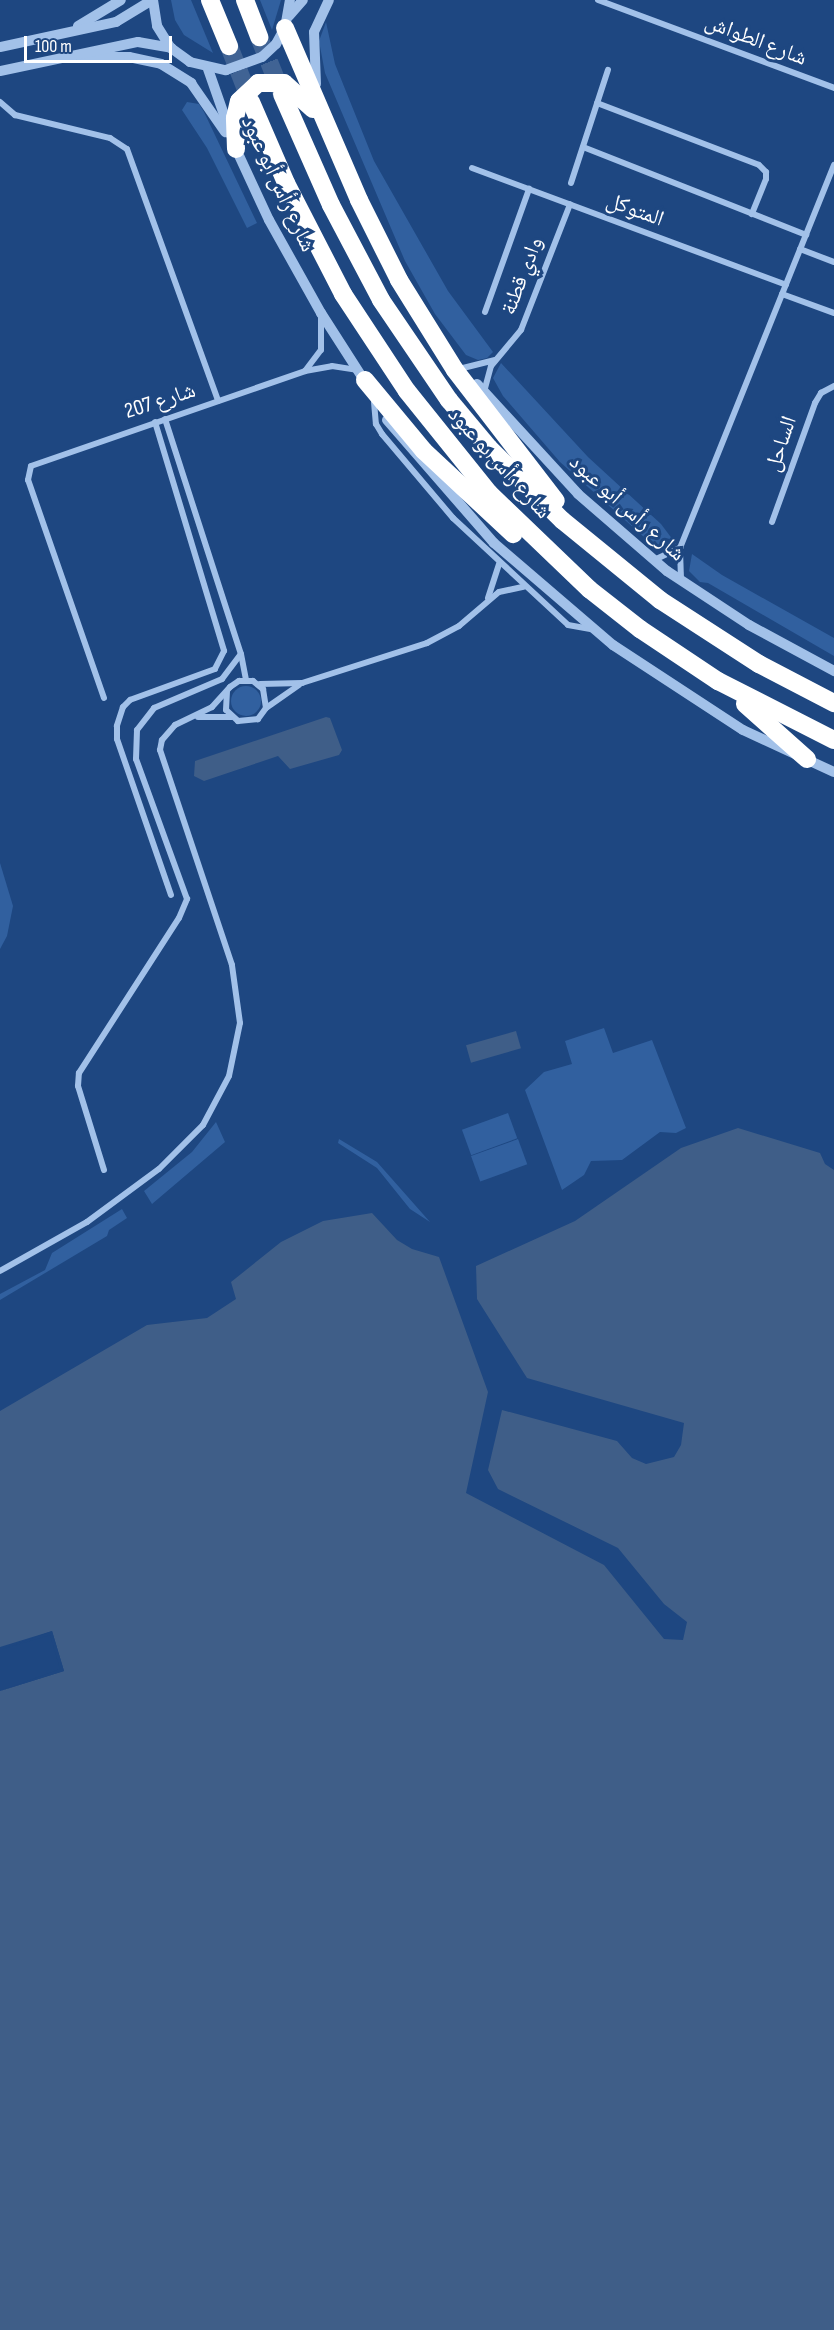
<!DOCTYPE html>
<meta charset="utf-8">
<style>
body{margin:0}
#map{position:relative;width:834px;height:2330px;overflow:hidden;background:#1e4781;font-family:"Sofia Sans Condensed","Noto Naskh Arabic",sans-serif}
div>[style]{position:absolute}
.green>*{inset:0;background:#31609f;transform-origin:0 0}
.round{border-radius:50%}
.water>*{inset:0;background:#3f5e88;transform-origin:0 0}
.pier>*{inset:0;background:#1e4781}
.motorway-tunnel>*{height:18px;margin-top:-9px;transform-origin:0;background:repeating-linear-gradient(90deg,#406394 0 18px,transparent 0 27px)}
.minor>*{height:6px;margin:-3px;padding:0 3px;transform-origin:3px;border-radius:3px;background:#a2c1e9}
.tertiary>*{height:10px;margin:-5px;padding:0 5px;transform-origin:5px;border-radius:5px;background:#a2c1e9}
.motorway>*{height:18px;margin:-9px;padding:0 9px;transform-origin:9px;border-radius:9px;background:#fff}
span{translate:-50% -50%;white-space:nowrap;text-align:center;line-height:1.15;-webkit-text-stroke:6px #1e4781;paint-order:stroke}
.street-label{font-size:22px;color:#fff}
.scale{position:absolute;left:24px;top:36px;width:148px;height:27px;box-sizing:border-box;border:3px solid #fff;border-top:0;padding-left:8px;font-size:18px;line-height:21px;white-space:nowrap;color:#fff;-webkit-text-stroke:4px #1e4781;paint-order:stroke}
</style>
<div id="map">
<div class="green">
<div style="clip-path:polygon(171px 0,191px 0,213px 53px,184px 35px,175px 20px)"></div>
<div style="clip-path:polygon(260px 0,281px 0,272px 30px)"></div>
<div style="clip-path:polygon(326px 22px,335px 64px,374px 161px,448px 291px,493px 352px,487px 358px,478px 360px,466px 355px,435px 314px,405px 261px,325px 73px,319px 41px)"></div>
<div style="clip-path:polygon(187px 102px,199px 104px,204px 112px,257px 223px,247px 228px,207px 148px,182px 110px)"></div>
<div style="clip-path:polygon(501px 363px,588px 457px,661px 524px,676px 544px,654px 546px,560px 462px,503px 396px,493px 378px)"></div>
<div style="clip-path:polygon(692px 554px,722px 575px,834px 638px,834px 656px,708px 583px,700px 582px,689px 571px)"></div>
<div class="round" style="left:231px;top:686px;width:30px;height:30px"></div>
<div style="clip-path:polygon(0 863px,13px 906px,7px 936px,0 949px)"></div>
<div style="clip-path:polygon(604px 1028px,613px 1053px,652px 1040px,686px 1128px,676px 1133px,660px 1132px,622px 1160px,591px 1161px,584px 1175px,562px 1190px,525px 1090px,544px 1072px,572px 1064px,565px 1041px)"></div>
<div style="left:508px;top:1113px;width:27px;height:49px;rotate:70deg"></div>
<div style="clip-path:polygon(216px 1122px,225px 1142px,152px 1204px,144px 1191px,192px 1152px)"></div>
<div style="clip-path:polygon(339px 1139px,377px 1162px,430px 1222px,410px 1209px,377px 1168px,338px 1143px)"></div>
<div style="left:518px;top:1139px;width:27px;height:50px;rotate:70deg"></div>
<div style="clip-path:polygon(122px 1209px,127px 1218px,109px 1230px,107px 1236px,0 1300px,0 1294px,45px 1270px,52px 1253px)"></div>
</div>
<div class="water">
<div style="clip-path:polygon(326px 717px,330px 718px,342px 750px,339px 755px,290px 769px,278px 756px,204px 781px,194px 776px,195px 761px)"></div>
<div style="left:516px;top:1031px;width:18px;height:52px;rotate:74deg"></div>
<div style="clip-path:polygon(738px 1128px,820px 1153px,825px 1164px,834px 1170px,834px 2330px,0 2330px,0 1691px,64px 1671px,52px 1631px,0 1647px,0 1411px,147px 1325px,207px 1318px,236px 1299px,231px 1282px,281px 1242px,323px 1221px,372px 1213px,397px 1240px,412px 1249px,439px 1257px,488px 1392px,466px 1493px,604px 1565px,664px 1639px,683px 1640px,687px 1622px,664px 1604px,618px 1548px,498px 1489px,488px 1470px,502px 1410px,617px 1441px,632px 1458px,646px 1464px,674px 1457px,681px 1445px,684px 1423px,527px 1378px,477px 1299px,476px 1266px,575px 1221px,681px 1148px)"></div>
</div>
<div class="pier">
<div style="clip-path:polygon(52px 1631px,64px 1671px,0 1691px,60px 1669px,50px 1635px,0 1650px)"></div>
</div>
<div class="motorway-tunnel">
<div style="left:259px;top:37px;width:61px;rotate:68deg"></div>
<div style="left:229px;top:46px;width:60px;rotate:68.6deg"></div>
</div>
<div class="minor">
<div style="left:598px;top:0;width:252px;rotate:20.4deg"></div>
<div style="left:0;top:102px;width:20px;rotate:41deg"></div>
<div style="left:15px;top:115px;width:98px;rotate:13.6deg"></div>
<div style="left:110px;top:138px;width:20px;rotate:33deg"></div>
<div style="left:127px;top:149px;width:268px;rotate:70.1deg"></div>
<div style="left:597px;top:103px;width:173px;rotate:20.9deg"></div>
<div style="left:759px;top:165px;width:10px;rotate:45deg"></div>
<div style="left:766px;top:172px;width:7px;rotate:90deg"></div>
<div style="left:766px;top:179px;width:38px;rotate:112deg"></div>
<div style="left:583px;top:147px;width:240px;rotate:21.5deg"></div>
<div style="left:472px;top:168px;width:335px;rotate:20.4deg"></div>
<div style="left:571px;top:183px;width:119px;rotate:-71.9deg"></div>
<div style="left:800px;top:249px;width:36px;rotate:21deg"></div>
<div style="left:782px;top:294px;width:55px;rotate:20.1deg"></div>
<div style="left:485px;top:312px;width:131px;rotate:-70.3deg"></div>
<div style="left:463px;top:368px;width:33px;rotate:-14deg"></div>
<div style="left:305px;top:371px;width:26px;rotate:-53deg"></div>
<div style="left:321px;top:350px;width:32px;rotate:-90deg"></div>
<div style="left:484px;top:392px;width:27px;rotate:-75deg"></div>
<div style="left:491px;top:366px;width:47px;rotate:-50.2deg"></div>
<div style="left:521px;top:330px;width:135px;rotate:-68.7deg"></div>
<div style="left:374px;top:402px;width:22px;rotate:85deg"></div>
<div style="left:376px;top:424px;width:12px;rotate:59deg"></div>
<div style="left:382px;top:434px;width:110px;rotate:49.8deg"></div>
<div style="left:453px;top:518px;width:157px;rotate:42.9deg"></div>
<div style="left:568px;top:625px;width:27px;rotate:10deg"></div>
<div style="left:165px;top:419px;width:247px;rotate:72.1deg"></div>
<div style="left:241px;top:654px;width:26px;rotate:79deg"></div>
<div style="left:155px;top:422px;width:239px;rotate:73.2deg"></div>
<div style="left:224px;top:651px;width:20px;rotate:117deg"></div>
<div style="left:215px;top:669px;width:90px;rotate:160deg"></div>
<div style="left:130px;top:700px;width:10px;rotate:135deg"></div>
<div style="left:123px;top:707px;width:20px;rotate:108deg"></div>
<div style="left:117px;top:726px;width:13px;rotate:90deg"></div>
<div style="left:117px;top:739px;width:165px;rotate:70.9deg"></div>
<div style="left:772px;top:522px;width:127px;rotate:-70.1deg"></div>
<div style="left:815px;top:403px;width:12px;rotate:-59deg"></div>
<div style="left:821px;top:393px;width:15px;rotate:-28deg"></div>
<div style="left:654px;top:560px;width:29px;rotate:-25deg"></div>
<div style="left:681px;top:579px;width:31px;rotate:-92deg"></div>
<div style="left:680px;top:548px;width:413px;rotate:-68.1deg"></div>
<div style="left:488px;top:598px;width:36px;rotate:-72deg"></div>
<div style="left:260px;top:684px;width:42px;rotate:-1.4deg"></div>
<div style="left:302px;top:683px;width:131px;rotate:-17.7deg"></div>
<div style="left:427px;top:643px;width:36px;rotate:-28deg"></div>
<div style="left:459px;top:626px;width:52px;rotate:-40.4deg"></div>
<div style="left:499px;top:592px;width:25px;rotate:-12deg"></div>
<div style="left:104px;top:698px;width:231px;rotate:-109.2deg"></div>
<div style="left:28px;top:480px;width:14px;rotate:-78deg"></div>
<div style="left:31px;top:466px;width:290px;rotate:-19.1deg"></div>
<div style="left:305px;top:371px;width:27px;rotate:-10deg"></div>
<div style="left:332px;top:366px;width:25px;rotate:9deg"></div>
<div style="left:266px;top:708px;width:40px;rotate:-34.9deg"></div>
<div style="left:198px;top:717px;width:34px"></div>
<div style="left:104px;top:1170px;width:88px;rotate:-107.2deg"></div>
<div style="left:78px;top:1086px;width:13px;rotate:-86deg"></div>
<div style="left:79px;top:1073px;width:184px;rotate:-57.2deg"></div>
<div style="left:179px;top:918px;width:21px;rotate:-67deg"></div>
<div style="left:187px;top:899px;width:149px;rotate:-110deg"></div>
<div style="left:136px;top:759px;width:29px;rotate:-88deg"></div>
<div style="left:137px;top:730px;width:28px;rotate:-52deg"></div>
<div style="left:154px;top:708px;width:74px;rotate:-23.1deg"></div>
<div style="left:222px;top:679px;width:31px;rotate:-53deg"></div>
<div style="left:0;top:1271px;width:100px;rotate:-29.4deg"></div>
<div style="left:87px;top:1222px;width:89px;rotate:-36.4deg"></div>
<div style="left:159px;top:1169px;width:62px;rotate:-45deg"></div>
<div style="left:203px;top:1125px;width:55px;rotate:-62deg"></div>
<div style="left:229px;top:1076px;width:54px;rotate:-78.3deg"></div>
<div style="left:240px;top:1023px;width:59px;rotate:-97.9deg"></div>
<div style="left:232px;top:965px;width:227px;rotate:-108.5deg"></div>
<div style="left:160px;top:750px;width:10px;rotate:-79deg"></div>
<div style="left:162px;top:740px;width:20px;rotate:-49deg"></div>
<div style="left:175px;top:725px;width:41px;rotate:-25.9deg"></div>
<div style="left:212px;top:707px;width:27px;rotate:-48deg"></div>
<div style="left:230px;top:687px;width:11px;rotate:-34deg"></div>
<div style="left:239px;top:681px;width:14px"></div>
<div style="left:253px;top:681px;width:13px;rotate:39deg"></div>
<div style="left:263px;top:689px;width:19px;rotate:81deg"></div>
<div style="left:266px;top:708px;width:14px;rotate:126deg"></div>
<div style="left:258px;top:719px;width:20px;rotate:174deg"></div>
<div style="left:238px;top:721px;width:16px;rotate:-137deg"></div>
<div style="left:226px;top:710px;width:18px;rotate:-87deg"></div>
</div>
<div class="tertiary">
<div style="left:153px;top:0;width:26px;rotate:81deg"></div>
<div style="left:157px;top:26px;width:26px;rotate:58deg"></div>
<div style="left:171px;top:48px;width:24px;rotate:36deg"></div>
<div style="left:190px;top:62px;width:37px;rotate:13deg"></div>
<div style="left:226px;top:70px;width:38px;rotate:-20deg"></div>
<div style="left:262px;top:57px;width:19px;rotate:-43deg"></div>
<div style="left:276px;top:44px;width:18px;rotate:-61deg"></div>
<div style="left:285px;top:28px;width:28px;rotate:-80deg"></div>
<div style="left:289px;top:16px;width:21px;rotate:-49deg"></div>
<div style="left:78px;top:26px;width:50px;rotate:-31.2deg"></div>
<div style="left:0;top:47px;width:119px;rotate:-12.2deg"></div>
<div style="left:116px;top:22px;width:42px;rotate:-31.4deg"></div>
<div style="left:81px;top:57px;width:48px"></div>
<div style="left:129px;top:57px;width:33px;rotate:12deg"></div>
<div style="left:161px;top:64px;width:36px;rotate:32deg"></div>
<div style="left:191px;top:83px;width:60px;rotate:55.2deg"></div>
<div style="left:208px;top:69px;width:85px;rotate:70.7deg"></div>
<div style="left:236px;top:149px;width:78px;rotate:65.1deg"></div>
<div style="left:269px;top:220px;width:107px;rotate:60.8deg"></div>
<div style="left:321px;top:313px;width:83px;rotate:57.3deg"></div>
<div style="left:0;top:71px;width:141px;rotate:-11.9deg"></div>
<div style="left:138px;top:42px;width:34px;rotate:10deg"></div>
<div style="left:316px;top:84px;width:52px;rotate:-92.2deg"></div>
<div style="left:314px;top:32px;width:35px;rotate:-65deg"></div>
<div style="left:477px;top:384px;width:149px;rotate:47.4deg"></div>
<div style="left:578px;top:494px;width:118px;rotate:40.9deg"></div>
<div style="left:667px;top:571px;width:98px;rotate:33.4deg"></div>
<div style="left:749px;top:625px;width:97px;rotate:28.4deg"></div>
<div style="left:387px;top:420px;width:163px;rotate:49deg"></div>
<div style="left:494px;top:543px;width:157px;rotate:40.6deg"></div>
<div style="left:613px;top:645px;width:155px;rotate:33.2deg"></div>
<div style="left:743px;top:730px;width:100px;rotate:24.8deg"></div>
</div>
<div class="motorway">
<div style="left:210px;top:0;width:50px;rotate:67.6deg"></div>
<div style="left:245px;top:0;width:40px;rotate:69deg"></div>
<div style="left:285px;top:28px;width:187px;rotate:66.7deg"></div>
<div style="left:359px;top:200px;width:89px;rotate:63.4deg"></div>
<div style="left:399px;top:280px;width:106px;rotate:58.1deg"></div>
<div style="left:455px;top:370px;width:165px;rotate:52.4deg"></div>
<div style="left:282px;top:94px;width:121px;rotate:66.2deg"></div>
<div style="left:331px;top:205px;width:107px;rotate:62.2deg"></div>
<div style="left:381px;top:300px;width:121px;rotate:55.8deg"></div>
<div style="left:449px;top:400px;width:62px;rotate:50.2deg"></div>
<div style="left:489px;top:448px;width:103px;rotate:44.6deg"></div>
<div style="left:562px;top:520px;width:127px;rotate:39.2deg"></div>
<div style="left:660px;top:600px;width:118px;rotate:32.9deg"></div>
<div style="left:759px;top:664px;width:85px;rotate:27.5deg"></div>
<div style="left:251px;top:102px;width:88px;rotate:66.6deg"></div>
<div style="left:286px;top:183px;width:125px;rotate:62.8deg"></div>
<div style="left:343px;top:294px;width:116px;rotate:56.6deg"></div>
<div style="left:407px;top:391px;width:131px;rotate:51.2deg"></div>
<div style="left:489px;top:493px;width:139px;rotate:43.8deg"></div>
<div style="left:589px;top:589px;width:65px;rotate:38.1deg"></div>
<div style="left:640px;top:629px;width:94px;rotate:33.7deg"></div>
<div style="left:718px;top:681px;width:130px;rotate:27deg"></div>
<div style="left:236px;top:149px;width:31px;rotate:-92deg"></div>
<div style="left:235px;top:118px;width:17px;rotate:-77deg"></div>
<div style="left:239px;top:101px;width:26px;rotate:-43deg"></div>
<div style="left:258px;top:83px;width:26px"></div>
<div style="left:284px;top:83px;width:39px;rotate:42deg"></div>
<div style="left:365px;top:380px;width:92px;rotate:50.3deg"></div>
<div style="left:424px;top:451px;width:122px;rotate:43deg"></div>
<div style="left:745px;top:704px;width:83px;rotate:41.6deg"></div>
</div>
<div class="street-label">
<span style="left:756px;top:40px;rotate:21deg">شارع الطواش</span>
<span style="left:278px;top:184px;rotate:65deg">شارع رأس أبو عبود</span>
<span style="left:635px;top:210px;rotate:20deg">المتوكل</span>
<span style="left:522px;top:276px;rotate:-69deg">وادي قطنة</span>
<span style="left:160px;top:401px;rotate:-18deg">شارع 207</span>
<span style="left:781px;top:444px;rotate:-71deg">الساحل</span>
<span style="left:499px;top:463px;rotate:48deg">شارع رأس بو عبود</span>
<span style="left:627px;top:508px;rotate:42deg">شارع رأس أبو عبود</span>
</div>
<div class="scale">100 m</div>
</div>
